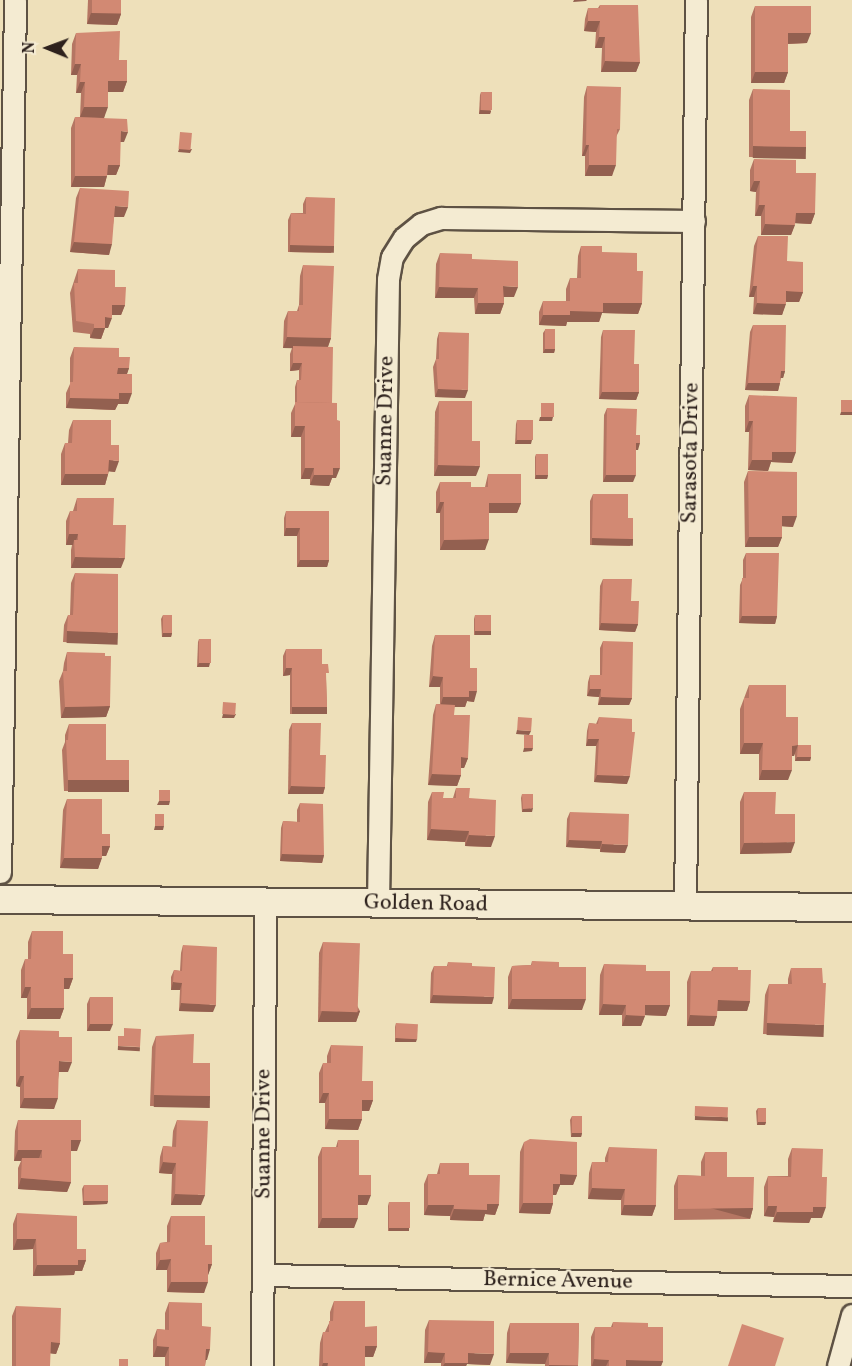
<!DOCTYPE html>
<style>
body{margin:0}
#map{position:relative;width:852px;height:1366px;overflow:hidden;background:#eee0ba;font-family:Vollkorn,serif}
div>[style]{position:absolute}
.roads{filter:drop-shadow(2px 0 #5e5244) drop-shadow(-2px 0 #5e5244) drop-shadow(0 2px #5e5244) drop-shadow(0 -2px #5e5244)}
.minor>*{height:21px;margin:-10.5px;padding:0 10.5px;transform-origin:10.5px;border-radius:10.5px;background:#f4ebd2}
.tertiary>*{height:27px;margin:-13.5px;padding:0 13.5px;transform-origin:13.5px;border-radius:13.5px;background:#f4ebd2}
.wall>*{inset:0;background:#b57663}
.shaded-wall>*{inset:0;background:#936050;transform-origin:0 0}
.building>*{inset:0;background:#d28973;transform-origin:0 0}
span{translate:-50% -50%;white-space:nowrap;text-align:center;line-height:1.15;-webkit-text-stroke:4.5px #f4ebd2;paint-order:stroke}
.street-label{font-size:22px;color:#2e221d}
.north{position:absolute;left:18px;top:18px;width:60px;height:60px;-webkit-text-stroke:4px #f4ebd2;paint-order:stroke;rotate:271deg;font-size:16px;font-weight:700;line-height:24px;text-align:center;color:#2e221d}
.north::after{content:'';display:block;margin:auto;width:21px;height:27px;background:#2e221d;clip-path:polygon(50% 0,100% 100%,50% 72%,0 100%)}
</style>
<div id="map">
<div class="roads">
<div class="minor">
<div style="left:0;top:872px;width:872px;rotate:-89.01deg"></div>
<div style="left:378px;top:903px;width:624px;rotate:-89.08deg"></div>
<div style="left:388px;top:279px;width:22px;rotate:-80deg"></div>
<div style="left:392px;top:257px;width:22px;rotate:-58deg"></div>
<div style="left:404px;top:238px;width:22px;rotate:-39deg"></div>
<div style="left:421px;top:224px;width:21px;rotate:-17deg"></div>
<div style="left:441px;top:218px;width:253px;rotate:0.7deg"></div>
<div style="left:685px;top:907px;width:907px;rotate:-89.31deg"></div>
<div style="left:263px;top:1275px;width:589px;rotate:1.07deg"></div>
<div style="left:262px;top:1366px;width:464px;rotate:-89.6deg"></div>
<div style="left:838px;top:1366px;width:53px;rotate:-74.6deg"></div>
</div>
<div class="tertiary">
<div style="left:0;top:899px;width:852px;rotate:0.54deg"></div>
</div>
</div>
<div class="wall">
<div style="clip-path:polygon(88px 0,121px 0,121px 14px,117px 25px,87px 24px)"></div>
<div style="clip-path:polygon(600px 5px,640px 62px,636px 72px,601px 72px,602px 48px,595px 48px,596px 32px,584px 31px,585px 19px,588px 8px,598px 8px)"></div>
<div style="clip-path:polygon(755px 6px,807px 43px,788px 44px,788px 72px,784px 83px,751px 83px,751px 17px)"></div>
<div style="clip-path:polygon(76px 33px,119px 60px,127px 81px,123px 92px,108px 92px,104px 118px,124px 142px,120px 142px,120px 165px,116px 175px,107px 175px,104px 187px,71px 187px,71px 128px,75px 117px,80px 117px,81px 93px,76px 93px,77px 75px,71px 75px,72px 44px)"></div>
<div style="clip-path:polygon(587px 86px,620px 129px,616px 137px,612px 176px,585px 176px,585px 156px,582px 156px,584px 97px)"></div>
<div style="clip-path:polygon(753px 89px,790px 131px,806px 147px,802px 158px,749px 157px,749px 100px)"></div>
<div style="clip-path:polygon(481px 92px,491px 111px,490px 114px,479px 114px,480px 95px)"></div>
<div style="clip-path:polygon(754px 159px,796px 173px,815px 213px,811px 224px,795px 223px,791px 235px,761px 235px,761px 216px,755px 216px,756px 192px,750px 191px,750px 170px)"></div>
<div style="clip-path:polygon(80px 188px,124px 217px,114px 217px,109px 255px,70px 252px,76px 198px)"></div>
<div style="clip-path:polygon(306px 197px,334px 246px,331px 253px,288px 252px,288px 220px,291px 213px,303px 213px,303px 204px)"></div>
<div style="clip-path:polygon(758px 236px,787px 261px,803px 292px,799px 302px,786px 302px,782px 315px,753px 314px,754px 297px,749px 297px,754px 246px)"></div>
<div style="clip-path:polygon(581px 246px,602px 252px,637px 271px,642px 303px,638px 314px,602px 313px,599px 322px,567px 322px,566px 326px,539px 325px,539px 312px,543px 301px,566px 301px,566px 289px,570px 278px,577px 278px,578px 256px)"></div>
<div style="clip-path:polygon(440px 253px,472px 259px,514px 297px,504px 297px,504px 303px,500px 314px,475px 314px,474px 298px,435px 298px,436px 264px)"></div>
<div style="clip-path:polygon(303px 265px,331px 338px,328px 347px,332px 403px,336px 478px,332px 478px,329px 486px,310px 485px,310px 479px,301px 479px,301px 437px,291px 437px,291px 413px,295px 404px,295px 387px,297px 380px,299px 380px,299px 370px,290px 371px,290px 354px,292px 348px,283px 348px,284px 321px,288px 311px,297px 311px,299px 305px,300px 276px)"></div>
<div style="clip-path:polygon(78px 269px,115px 287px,125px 305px,121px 315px,112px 315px,108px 328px,105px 328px,101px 339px,90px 338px,90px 334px,73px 332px,70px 293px)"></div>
<div style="clip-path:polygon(753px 325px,785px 371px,783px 378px,781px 378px,778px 391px,745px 390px,750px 332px)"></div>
<div style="clip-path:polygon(545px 330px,555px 349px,554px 353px,543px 353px,543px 333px)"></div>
<div style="clip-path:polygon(603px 330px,634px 364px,639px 392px,636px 400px,599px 399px,601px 337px)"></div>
<div style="clip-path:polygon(439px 332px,465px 398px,435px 397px,433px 367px,436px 359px,437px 339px)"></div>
<div style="clip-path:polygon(74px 347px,119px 357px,129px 368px,127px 374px,128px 404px,118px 404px,115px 410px,66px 408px,66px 393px,70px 384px,70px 358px)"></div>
<div style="clip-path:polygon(749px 395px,792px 463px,771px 462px,768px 471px,748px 470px,749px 432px,745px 432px,745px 406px)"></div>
<div style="clip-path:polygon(439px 401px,472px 441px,476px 476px,434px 476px,435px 412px)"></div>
<div style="clip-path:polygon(607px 408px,636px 435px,638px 450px,636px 450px,633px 482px,603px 482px,604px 415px)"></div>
<div style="clip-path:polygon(73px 420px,111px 445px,115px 472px,109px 471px,105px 485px,61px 485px,61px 454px,65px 443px,68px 443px,69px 430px)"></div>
<div style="clip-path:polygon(517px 420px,531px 444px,515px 444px,516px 424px)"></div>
<div style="clip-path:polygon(536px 454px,548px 475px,547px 479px,535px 479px,535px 457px)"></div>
<div style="clip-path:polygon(748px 471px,793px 527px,782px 526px,782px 537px,778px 547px,745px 547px,744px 482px)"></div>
<div style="clip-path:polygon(488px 474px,521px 503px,517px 513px,489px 513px,485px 550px,440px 550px,440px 513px,436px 513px,436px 492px,440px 482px,471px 487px,485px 487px)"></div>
<div style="clip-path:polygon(593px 494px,628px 518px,630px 546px,590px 545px,590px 501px)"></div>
<div style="clip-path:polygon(77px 498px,113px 525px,121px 568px,71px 568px,71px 550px,72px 545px,66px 545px,66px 521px,70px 511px,73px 511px)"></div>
<div style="clip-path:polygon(286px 511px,329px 560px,327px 567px,297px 567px,297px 536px,284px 536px,284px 518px)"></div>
<div style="clip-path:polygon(746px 553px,777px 616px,775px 624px,739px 623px,740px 585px,743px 578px,743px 560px)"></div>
<div style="clip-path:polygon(75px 573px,114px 644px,63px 642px,64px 625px,68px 615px,70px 615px,71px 583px)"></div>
<div style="clip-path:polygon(603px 579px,631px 601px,638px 624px,635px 632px,599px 630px,600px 586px)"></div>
<div style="clip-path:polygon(163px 615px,172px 633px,171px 637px,162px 637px,161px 619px)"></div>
<div style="clip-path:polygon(475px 615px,490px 635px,474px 635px,474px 619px)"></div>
<div style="clip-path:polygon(435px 635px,470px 668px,474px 702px,467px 701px,465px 707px,454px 707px,454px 715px,468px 758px,464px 768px,461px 768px,461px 775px,457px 786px,428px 785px,433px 715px,436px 704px,440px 704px,440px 687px,429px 687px,432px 646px)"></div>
<div style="clip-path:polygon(199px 639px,209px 667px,197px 667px,198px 642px)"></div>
<div style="clip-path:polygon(603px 641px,632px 698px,629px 705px,598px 705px,599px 697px,587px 696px,588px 682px,590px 675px,600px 675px,600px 648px)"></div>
<div style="clip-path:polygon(286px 649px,322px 664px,326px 679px,327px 707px,324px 714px,290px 714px,290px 675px,283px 676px,283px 656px)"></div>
<div style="clip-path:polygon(67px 652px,105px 656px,110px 706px,106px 717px,61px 718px,59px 681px,63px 671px,64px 663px)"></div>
<div style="clip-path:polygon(749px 685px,786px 717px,798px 745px,811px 757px,810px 761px,795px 761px,795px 752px,794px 756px,792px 756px,788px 780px,759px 780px,759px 754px,740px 754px,740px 709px)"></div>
<div style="clip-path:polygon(599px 717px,627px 784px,594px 782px,596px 746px,586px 746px,587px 731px,589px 723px,596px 724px)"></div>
<div style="clip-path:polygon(292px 723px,320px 755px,325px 787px,323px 794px,288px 794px,289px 730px)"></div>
<div style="clip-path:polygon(69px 724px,125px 791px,64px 791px,62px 750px,65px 742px,65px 735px)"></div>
<div style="clip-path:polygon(456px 788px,469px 798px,491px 847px,465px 846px,465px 842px,427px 840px,428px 802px,432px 792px,443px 798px,453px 798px)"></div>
<div style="clip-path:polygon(744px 792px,775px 814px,791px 853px,740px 854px,740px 802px)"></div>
<div style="clip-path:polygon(522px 794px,532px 812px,522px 812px,521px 798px)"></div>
<div style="clip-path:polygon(67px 799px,102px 834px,110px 846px,106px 856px,102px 856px,98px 869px,60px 868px,63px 810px)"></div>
<div style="clip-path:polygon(300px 803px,324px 855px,322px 863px,280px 861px,281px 828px,283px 821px,297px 822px,297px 810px)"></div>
<div style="clip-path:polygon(570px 812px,625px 853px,600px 852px,600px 849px,566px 847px,567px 819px)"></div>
<div style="clip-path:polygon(32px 931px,63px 954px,73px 978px,69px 989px,64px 989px,64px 1008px,60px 1019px,27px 1019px,27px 998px,21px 998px,21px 970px,25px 959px,28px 959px,28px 942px)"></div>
<div style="clip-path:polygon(323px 942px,360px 1011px,356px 1022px,318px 1022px,319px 953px)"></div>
<div style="clip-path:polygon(183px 945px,213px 1012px,179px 1011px,180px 990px,171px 990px,171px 977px,174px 970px,180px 971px,181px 953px)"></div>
<div style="clip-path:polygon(532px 961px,559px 967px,582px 1010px,508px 1009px,508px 977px,512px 966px,531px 965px)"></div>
<div style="clip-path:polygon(448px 962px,492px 1004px,430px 1003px,431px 973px,434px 966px,447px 966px)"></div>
<div style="clip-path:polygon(604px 964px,646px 971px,670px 1005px,666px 1016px,645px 1015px,641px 1026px,622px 1026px,622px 1015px,599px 1015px,600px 975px)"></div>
<div style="clip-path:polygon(713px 967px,738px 970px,750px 1001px,747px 1011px,717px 1011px,717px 1016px,714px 1026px,687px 1026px,687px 982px,691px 971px,711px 971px)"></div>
<div style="clip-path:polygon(791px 968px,820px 1036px,763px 1034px,765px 995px,769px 984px,788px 984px,788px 979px)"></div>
<div style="clip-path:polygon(90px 997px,110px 1031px,87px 1031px,87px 1004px)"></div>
<div style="clip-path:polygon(396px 1023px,416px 1042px,395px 1042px,395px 1027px)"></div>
<div style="clip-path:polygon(20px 1030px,68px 1072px,59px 1072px,54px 1109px,20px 1108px,20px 1087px,16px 1086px,16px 1041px)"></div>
<div style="clip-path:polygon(156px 1036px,193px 1063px,210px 1096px,206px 1107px,150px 1106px,152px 1047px)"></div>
<div style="clip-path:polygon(331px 1045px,362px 1081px,373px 1100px,369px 1111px,362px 1111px,362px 1119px,358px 1130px,325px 1129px,325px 1103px,319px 1103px,319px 1073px,323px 1063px,327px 1063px,327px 1056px)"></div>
<div style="clip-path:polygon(758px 1108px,766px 1122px,765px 1125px,757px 1125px,756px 1111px)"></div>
<div style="clip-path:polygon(572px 1116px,582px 1133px,581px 1137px,571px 1137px,570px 1120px)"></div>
<div style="clip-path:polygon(18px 1120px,77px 1151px,71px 1151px,71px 1182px,67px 1192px,18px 1189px,18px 1168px,21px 1161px,14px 1161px,15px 1131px)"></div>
<div style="clip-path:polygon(177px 1120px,201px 1205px,171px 1205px,172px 1174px,159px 1173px,160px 1157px,163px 1146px,172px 1147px,173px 1131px)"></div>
<div style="clip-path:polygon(338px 1140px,359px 1175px,367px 1205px,358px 1205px,354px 1228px,318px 1228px,318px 1157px,322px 1147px,336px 1147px)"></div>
<div style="clip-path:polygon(524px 1142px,577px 1175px,573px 1185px,560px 1185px,556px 1195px,553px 1195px,553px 1203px,550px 1214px,519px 1213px,520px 1152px)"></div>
<div style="clip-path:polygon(609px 1147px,656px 1205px,652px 1216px,621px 1215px,621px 1200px,588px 1199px,589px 1173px,592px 1162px,605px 1162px,605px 1158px)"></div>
<div style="clip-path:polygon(792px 1148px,822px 1218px,811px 1218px,809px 1223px,773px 1222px,774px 1217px,764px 1216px,764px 1187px,768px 1176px,788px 1176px,788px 1159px)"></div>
<div style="clip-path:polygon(705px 1152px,753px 1208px,750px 1219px,674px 1220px,674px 1186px,678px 1175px,701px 1176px,701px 1162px)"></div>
<div style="clip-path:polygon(440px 1163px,469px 1175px,499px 1204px,495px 1215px,485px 1214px,483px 1221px,450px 1220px,450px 1216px,424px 1215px,424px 1184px,428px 1174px,437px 1174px)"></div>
<div style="clip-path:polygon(84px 1185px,108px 1201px,107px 1204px,83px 1205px,82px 1189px)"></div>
<div style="clip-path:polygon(389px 1202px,408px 1231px,388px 1231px,388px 1206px)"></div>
<div style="clip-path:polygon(17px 1213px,77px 1249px,86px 1260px,82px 1271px,75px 1271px,74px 1275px,33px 1276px,33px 1249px,13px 1250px,13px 1224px)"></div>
<div style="clip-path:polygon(171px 1216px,205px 1245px,212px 1264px,208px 1275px,204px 1293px,167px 1292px,167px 1270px,156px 1270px,156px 1253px,160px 1243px,167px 1242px,167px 1226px)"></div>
<div style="clip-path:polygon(334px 1301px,365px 1327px,377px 1346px,373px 1357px,365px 1357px,365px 1366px,319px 1366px,320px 1343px,323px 1332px,325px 1332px,330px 1321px,330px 1312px)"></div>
<div style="clip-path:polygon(169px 1302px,202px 1326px,207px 1360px,206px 1360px,205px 1366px,165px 1366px,165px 1357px,153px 1357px,153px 1340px,157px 1329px,165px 1330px,165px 1313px)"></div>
<div style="clip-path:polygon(16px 1306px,60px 1343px,56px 1354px,50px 1353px,50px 1366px,12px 1366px,12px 1316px)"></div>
<div style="clip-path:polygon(429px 1320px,490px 1365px,467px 1364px,466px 1366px,441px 1366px,441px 1363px,424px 1363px,425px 1330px)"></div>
<div style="clip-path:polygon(613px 1322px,648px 1327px,663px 1361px,661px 1366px,591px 1366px,591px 1337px,595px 1327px,611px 1327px)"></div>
<div style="clip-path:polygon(510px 1323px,579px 1323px,578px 1366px,545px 1366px,545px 1364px,506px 1363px,507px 1333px)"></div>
</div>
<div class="shaded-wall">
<div style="clip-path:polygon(574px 0,587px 0,586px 1px,573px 2px)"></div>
<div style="clip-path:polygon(91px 13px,121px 14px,117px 25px,87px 24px)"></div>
<div style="clip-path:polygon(588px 21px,600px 21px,596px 32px,584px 31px)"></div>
<div style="clip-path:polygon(788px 33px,811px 33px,807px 43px,784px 44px)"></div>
<div style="clip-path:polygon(599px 37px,605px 37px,602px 48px,595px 48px)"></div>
<div style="clip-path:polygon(605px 61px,640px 62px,636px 72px,601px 72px)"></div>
<div style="clip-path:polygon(75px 64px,81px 64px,77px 75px,71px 75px)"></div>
<div style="clip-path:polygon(755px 72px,788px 72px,784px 83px,751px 83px)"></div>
<div style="clip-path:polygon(108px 81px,127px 81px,123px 92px,105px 92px)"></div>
<div style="clip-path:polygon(80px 82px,85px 82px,81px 93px,76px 93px)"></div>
<div style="clip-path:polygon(84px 107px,108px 107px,104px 118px,80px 117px)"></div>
<div style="clip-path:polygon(480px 110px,491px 111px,490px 114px,479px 114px)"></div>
<div style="clip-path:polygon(121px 131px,128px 132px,124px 142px,117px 142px)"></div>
<div style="clip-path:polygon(586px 145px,589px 145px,585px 156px,582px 156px)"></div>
<div style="left:753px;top:146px;width:53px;height:12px;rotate:1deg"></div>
<div style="clip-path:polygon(179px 149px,192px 149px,190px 153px,178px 152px)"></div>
<div style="clip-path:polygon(108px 165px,120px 165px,116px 175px,104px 175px)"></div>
<div style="clip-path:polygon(589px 165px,616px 165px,612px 176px,585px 176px)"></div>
<div style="clip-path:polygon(75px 176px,107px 176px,104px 187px,71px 187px)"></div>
<div style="clip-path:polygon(754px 181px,760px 181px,756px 192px,750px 191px)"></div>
<div style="clip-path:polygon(759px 205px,765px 205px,761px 216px,755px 216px)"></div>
<div style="clip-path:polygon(115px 206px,128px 207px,124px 217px,111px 217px)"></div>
<div style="clip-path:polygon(796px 213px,815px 213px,811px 224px,792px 223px)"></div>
<div style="clip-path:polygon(765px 224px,795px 225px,791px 235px,761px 235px)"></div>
<div style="clip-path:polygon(74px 242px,112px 244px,109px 255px,70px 252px)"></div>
<div style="left:290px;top:245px;width:44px;height:7px;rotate:1deg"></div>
<div style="clip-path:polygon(503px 286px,518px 287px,514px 297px,500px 297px)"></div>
<div style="clip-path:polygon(753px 286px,757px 286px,754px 297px,749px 297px)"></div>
<div style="clip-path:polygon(439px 287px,478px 288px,474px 298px,435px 298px)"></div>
<div style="clip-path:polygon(786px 291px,803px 292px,799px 302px,783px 302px)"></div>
<div style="clip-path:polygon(478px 303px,504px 303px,500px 314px,475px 314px)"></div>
<div style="clip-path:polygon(603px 303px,642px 303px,638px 314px,602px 313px,599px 322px,567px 322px,566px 326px,539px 325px,543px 315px,570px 311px)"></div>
<div style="clip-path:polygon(757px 303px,786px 304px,782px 315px,753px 314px)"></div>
<div style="clip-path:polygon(112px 305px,125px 305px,121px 315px,108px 315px)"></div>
<div style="clip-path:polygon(105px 317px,112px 318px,108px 328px,105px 328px,101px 339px,90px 338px,94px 328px)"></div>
<div style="clip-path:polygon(287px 337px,331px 338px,327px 349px,283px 348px)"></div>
<div style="clip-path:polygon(545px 349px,555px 349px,554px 353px,543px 353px)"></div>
<div style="clip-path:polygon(293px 363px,302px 363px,299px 370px,290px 371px)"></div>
<div style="clip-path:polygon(118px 368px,129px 368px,125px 379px,114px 378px)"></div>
<div style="clip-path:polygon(781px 371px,785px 371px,783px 378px,778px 378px)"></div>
<div style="clip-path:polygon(748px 383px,780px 383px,778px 391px,745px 390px)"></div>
<div style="clip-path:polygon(438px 389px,468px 390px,465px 398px,435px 397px)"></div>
<div style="clip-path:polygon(602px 392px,639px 392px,636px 400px,599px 399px)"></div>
<div style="clip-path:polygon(119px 393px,132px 393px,128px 404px,118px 404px,115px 410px,66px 408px,70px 398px)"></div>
<div style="clip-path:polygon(852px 411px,852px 415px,840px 415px,841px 412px)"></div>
<div style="clip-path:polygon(540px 417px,553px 417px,552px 421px,539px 421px)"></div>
<div style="clip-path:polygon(749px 421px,753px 421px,749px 432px,745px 432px)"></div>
<div style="clip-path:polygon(295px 426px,305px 426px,301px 437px,291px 437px)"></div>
<div style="clip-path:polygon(517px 440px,532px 440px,531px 444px,515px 444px)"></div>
<div style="clip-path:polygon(636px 443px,640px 443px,638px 450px,634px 450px)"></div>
<div style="clip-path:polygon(772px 452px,796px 452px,792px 463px,771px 462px,768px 471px,748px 470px,752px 460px)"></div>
<div style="clip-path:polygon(109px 460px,119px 461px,115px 472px,105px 471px)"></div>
<div style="clip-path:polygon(438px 465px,480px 466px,476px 476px,434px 476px)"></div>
<div style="clip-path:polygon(305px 468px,314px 468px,310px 479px,301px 479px)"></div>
<div style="clip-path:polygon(333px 468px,340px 468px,336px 478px,332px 478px,329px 486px,310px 485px,314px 475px)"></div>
<div style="clip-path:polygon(65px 474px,108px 474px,105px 485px,61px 485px)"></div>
<div style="clip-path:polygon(536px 475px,548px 475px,547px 479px,535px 479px)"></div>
<div style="clip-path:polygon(606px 475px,636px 475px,633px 482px,603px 482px)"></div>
<div style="clip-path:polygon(440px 502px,444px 502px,440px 513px,436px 513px)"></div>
<div style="clip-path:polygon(489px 503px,521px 503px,517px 513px,485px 513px)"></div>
<div style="clip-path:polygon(782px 516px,797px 516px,793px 527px,778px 526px)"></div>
<div style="clip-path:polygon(286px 528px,300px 528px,297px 536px,284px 536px)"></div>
<div style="clip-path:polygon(69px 534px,78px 534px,75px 544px,74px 540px,73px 545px,66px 545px)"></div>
<div style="clip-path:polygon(749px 537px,782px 537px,778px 547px,745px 547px)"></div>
<div style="left:592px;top:538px;width:41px;height:7px;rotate:1deg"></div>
<div style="clip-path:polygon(489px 539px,485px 550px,440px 550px,444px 540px)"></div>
<div style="clip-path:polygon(75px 557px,125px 558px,121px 568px,71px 568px)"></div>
<div style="clip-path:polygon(300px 560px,329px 560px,327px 567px,297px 567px)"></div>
<div style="clip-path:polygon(742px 616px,777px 616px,775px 624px,739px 623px)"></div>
<div style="clip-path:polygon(601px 623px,638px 624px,635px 632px,599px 630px)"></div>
<div style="left:67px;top:631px;width:51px;height:12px;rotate:2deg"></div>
<div style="left:475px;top:631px;width:16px;height:4px"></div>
<div style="clip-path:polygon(163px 633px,172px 633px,171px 637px,162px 637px)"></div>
<div style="clip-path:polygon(199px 663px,210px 663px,209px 667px,197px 667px)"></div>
<div style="clip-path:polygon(286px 668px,292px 668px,290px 675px,283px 676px)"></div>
<div style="clip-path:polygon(433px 676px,443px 677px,440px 687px,429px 687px)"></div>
<div style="clip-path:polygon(590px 689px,601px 689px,599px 697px,587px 696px)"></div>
<div style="clip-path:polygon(469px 691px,477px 691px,474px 702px,467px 701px,465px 707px,440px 707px,443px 697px)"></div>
<div style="clip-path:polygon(601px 697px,632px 698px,629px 705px,598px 705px)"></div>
<div style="clip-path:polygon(110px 706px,106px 717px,61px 718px,65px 707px)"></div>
<div style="left:292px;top:707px;width:35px;height:7px"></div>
<div style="clip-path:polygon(223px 714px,236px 714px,234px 718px,222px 718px)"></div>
<div style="clip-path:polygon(517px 730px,531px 731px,529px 735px,516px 734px)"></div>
<div style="clip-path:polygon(588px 739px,599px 739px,596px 746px,586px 746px)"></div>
<div style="clip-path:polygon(744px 743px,763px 743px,759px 754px,740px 754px)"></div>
<div style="clip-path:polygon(798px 745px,794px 756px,788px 756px,792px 746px)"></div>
<div style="clip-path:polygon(524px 748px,533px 748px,532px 751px,523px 752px)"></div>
<div style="clip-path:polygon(461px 757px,468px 758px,464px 768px,457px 768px)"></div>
<div style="clip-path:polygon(797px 757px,811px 757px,810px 761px,795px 761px)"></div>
<div style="clip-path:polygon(762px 770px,792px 770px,788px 780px,759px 780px)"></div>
<div style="clip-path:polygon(432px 774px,461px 775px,457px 786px,428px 785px)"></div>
<div style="clip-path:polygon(597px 775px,630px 776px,627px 784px,594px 782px)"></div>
<div style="left:68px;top:780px;width:61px;height:12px"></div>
<div style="clip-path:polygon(291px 786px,325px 787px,323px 794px,288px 794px)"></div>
<div style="clip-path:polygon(159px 801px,170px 801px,169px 805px,157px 805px)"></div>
<div style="clip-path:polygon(533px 808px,532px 812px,522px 812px,523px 809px)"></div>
<div style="clip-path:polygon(155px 826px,164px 826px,163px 830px,154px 830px)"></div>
<div style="clip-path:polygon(431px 829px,469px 831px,465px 842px,427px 840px)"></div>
<div style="clip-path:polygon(469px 835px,495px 836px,491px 847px,465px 846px)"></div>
<div style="clip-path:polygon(569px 840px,602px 841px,600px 849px,566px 847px)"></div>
<div style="clip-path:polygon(795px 842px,791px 853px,740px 854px,744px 843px)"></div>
<div style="clip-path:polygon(602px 844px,628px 845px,625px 853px,600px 852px)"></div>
<div style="clip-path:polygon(102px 846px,110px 846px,106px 856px,98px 856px)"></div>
<div style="clip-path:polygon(282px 854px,324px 855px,322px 863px,280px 861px)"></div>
<div style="clip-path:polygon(64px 858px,102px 858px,98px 869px,60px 868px)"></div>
<div style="clip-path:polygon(64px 978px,73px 978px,69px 989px,60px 989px)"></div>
<div style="clip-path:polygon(173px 982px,182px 983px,180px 990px,171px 990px)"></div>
<div style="clip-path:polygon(25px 987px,31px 987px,27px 998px,21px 998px)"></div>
<div style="clip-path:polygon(433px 995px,494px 997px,492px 1004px,430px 1003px)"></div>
<div style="clip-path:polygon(512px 999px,586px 999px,582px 1010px,508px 1009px)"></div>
<div style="clip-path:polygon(718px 1000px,750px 1001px,747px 1011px,714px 1011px)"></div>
<div style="clip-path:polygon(181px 1003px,216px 1005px,213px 1012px,179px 1011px)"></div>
<div style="clip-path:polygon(603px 1004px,626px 1005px,622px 1015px,599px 1015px)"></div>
<div style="clip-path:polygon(645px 1005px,670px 1005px,666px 1016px,642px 1015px)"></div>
<div style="clip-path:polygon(31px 1008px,64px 1008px,60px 1019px,27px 1019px)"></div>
<div style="clip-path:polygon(322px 1011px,360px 1011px,356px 1022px,318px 1022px)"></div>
<div style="clip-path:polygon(626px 1015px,645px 1016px,641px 1026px,622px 1026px)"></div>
<div style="clip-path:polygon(690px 1015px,717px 1016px,714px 1026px,687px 1026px)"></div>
<div style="left:767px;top:1023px;width:57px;height:12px;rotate:2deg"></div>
<div style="clip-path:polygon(90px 1024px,113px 1024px,110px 1031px,87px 1031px)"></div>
<div style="clip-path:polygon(396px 1038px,417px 1039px,416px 1042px,395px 1042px)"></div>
<div style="left:118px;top:1046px;width:22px;height:4px;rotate:3deg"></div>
<div style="clip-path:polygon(59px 1061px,72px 1062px,68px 1072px,55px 1072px)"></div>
<div style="clip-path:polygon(20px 1076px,24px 1076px,20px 1087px,16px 1086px)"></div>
<div style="clip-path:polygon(323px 1093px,329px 1093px,325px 1103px,319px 1103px)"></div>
<div style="left:154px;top:1095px;width:56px;height:12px;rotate:1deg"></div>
<div style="clip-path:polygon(24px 1098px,58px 1098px,54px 1109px,20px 1108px)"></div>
<div style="clip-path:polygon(362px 1100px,373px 1100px,369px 1111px,359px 1111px)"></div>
<div style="left:695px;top:1116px;width:33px;height:4px;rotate:2deg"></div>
<div style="clip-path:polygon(329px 1119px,362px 1119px,358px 1130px,325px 1129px)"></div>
<div style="clip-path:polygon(758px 1122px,766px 1122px,765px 1125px,757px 1125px)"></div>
<div style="clip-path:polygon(572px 1133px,582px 1133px,581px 1137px,571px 1137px)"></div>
<div style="clip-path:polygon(71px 1140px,81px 1140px,77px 1151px,67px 1151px)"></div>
<div style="clip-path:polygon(18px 1150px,42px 1150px,38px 1161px,22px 1158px,21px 1161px,14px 1161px)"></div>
<div style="clip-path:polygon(163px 1162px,176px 1163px,172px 1174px,159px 1173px)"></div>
<div style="clip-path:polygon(560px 1174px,577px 1175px,573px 1185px,560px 1185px,556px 1195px,549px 1195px,553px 1184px)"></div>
<div style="clip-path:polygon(21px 1178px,71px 1182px,67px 1192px,18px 1189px)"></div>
<div style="clip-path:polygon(592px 1188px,625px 1189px,621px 1200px,588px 1199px)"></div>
<div style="clip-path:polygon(175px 1194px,205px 1195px,201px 1205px,171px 1205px)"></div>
<div style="clip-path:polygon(358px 1195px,371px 1195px,367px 1205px,354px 1205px)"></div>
<div style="clip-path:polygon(84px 1201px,108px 1201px,107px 1204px,83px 1205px)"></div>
<div style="clip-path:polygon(523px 1203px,553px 1203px,550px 1214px,519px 1213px)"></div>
<div style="clip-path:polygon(487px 1204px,499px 1204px,495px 1215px,485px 1214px,483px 1221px,450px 1220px,454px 1209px)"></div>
<div style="clip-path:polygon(428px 1205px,454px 1205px,450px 1216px,424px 1215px)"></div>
<div style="clip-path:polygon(624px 1205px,656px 1205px,652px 1216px,621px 1215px)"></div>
<div style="clip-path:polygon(768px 1206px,777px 1206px,774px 1217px,764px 1216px)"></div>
<div style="clip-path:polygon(813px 1207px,826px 1207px,822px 1218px,811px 1218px,809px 1223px,773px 1222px,777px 1212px)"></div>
<div style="left:753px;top:1208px;width:11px;height:75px;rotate:105deg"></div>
<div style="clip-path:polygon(322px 1218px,358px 1218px,354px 1228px,318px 1228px)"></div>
<div style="left:389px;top:1228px;width:20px;height:3px"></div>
<div style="clip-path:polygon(17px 1239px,36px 1239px,33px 1249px,13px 1250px)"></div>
<div style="clip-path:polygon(171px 1259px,167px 1270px,156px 1270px,160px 1260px)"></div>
<div style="clip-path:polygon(78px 1260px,86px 1260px,82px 1271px,75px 1271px,74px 1275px,33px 1276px,37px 1265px)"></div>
<div style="clip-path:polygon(208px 1264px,212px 1264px,208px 1275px)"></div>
<div style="clip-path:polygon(171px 1282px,208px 1282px,204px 1293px,167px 1292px)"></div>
<div style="clip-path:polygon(51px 1342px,60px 1343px,56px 1354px,47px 1353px)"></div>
<div style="clip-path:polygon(157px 1346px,169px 1347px,165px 1357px,153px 1357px)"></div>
<div style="clip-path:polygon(365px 1346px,377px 1346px,373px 1357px,361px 1357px)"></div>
<div style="clip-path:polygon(206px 1349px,210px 1349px,207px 1360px,202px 1360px)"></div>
<div style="clip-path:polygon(428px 1352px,445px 1353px,441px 1363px,424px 1363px)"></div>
<div style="clip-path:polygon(468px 1353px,494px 1354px,490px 1365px,467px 1364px,466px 1366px,443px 1366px,445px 1363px)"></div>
<div style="clip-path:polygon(510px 1353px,549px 1353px,545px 1364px,506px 1363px)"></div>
<div style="clip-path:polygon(594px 1359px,609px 1360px,606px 1366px,592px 1366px)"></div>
<div style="clip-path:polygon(626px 1360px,663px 1361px,661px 1366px,624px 1366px)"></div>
<div style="clip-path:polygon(323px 1363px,328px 1363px,327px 1366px,322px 1366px)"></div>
<div style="clip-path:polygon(549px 1365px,578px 1365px,549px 1366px)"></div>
</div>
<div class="building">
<div style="left:92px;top:0;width:29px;height:13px"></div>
<div style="clip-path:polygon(600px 5px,638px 5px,640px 62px,605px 61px,605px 37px,599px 37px,600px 21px,588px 21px,588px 8px,600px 8px)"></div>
<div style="clip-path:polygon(755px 6px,811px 6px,811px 33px,788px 33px,788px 72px,755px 72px)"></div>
<div style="clip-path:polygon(120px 31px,119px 60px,127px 60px,127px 81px,108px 81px,108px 107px,84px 107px,85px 82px,80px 82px,81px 64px,75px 64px,76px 33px)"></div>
<div style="clip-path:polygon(587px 86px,621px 87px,620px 129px,617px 129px,616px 165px,589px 165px,589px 145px,586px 145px)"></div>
<div style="clip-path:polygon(753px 89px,790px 90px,790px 131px,806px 131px,806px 147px,753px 146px)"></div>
<div style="left:481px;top:92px;width:11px;height:18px"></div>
<div style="clip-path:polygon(75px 117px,127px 119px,128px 132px,121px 131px,120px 165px,108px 165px,107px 176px,75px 176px)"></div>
<div style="left:180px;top:132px;width:12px;height:17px;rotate:5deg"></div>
<div style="clip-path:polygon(754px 159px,796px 160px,796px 173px,816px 173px,815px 213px,796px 213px,795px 225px,765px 224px,765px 205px,759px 205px,760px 181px,754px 181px)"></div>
<div style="clip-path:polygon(80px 188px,129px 191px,128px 207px,115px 206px,112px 244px,74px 242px)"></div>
<div style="clip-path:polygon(306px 197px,335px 198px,334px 246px,290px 245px,291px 213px,306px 214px)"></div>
<div style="clip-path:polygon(758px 236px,788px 236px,787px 261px,803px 262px,803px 292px,786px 291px,786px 304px,757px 303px,757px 286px,753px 286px)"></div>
<div style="clip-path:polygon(581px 246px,602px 246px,602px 252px,637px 253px,637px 271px,643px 271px,642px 303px,603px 303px,603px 312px,570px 311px,570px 315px,543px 315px,543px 301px,570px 301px,570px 278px,581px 278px)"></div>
<div style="clip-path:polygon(440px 253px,472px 254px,472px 259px,518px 261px,518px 287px,503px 286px,504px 303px,478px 303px,478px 288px,439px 287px)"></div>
<div style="clip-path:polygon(303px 265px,334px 266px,331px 338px,287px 337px,288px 311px,299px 311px,299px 305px,303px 305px)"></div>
<div style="clip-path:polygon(78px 269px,115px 270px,115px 287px,126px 287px,125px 305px,112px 305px,112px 318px,105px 317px,105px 328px,94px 328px,94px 324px,76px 321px,74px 283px,78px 283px)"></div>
<div style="clip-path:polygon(753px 325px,786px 325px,785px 371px,781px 371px,780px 383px,748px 383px)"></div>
<div style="left:555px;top:329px;width:20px;height:10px;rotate:90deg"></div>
<div style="clip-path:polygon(603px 330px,635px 330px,634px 364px,639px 364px,639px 392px,602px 392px)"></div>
<div style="clip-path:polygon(439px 332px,469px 333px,468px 390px,438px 389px,436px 359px,439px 359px)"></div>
<div style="clip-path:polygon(293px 346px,333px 347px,332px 403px,297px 402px,297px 380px,301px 380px,302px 363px,293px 363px)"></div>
<div style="clip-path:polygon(74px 347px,119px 348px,119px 357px,130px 357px,129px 368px,118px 368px,117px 374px,132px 374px,132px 393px,119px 393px,119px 399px,70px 398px,70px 382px,73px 382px)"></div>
<div style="clip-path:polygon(749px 395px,797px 397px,796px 452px,772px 452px,772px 460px,752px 460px,753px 421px,749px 421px)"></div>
<div style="left:841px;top:400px;width:11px;height:12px"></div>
<div style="clip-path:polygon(439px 401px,472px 401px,472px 441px,480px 441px,480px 466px,438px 465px)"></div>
<div style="clip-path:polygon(295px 402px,337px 403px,337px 420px,340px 421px,340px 468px,333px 468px,333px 475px,314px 475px,314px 468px,305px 468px,305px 426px,295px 426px)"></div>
<div style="left:541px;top:403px;width:13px;height:14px"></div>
<div style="clip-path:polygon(607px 408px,637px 409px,636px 435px,640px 435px,640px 443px,636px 443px,636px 475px,606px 475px)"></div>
<div style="clip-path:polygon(73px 420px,111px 420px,111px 445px,119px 445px,119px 461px,109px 460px,108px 474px,65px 474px,65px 443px,72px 443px)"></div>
<div style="left:517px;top:420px;width:16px;height:20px"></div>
<div style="left:536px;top:454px;width:12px;height:21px"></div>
<div style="clip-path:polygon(748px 471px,797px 472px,797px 516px,782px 516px,782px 537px,749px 537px)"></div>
<div style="clip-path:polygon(488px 474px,521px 474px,521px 503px,489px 503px,489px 539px,444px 540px,444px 502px,440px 502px,440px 482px,471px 482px,471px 487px,488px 487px)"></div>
<div style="clip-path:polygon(593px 494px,628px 494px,628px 518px,633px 518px,633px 539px,592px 538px)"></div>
<div style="clip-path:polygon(77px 498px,114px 498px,113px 525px,126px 525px,125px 558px,75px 557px,74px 540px,78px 540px,78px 534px,69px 534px,70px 511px,77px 511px)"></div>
<div style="clip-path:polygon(286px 511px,329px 511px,329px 560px,300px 560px,300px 528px,286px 528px)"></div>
<div style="clip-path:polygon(746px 553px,779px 553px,777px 616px,742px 616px,742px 578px,746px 578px)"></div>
<div style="clip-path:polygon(75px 573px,118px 574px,118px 633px,67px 631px,68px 615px,73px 615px)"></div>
<div style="clip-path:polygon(603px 579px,632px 579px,631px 601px,639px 601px,638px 624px,601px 623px)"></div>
<div style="left:163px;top:615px;width:9px;height:18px"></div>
<div style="left:475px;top:615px;width:16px;height:16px"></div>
<div style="clip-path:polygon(435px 635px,470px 635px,470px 668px,477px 668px,477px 691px,469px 691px,469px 697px,443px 697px,443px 677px,433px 676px)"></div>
<div style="left:199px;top:639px;width:12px;height:24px"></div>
<div style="clip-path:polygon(603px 641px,633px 642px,632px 698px,601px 697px,601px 689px,590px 689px,590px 675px,602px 675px)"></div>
<div style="clip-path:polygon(286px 649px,322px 649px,322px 664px,328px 664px,329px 673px,326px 673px,327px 707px,292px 707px,292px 668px,286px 668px)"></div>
<div style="clip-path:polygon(67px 652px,105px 653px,105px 656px,111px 656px,110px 706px,65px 707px,63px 671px,67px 671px)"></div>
<div style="clip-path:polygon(749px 685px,786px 685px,786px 717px,798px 717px,798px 745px,792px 746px,792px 770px,762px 770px,763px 743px,744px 743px,744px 698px,749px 698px)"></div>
<div style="left:223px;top:702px;width:13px;height:12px;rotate:4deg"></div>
<div style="clip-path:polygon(436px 704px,455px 705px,454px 715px,470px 715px,468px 758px,461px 757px,461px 775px,432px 774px)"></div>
<div style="left:518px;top:717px;width:14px;height:13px;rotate:4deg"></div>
<div style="clip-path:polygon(599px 717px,632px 719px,632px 732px,635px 732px,630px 776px,597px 775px,599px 739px,588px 739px,589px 723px,598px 724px)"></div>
<div style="clip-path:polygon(292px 723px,321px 723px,320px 755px,326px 755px,325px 787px,291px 786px)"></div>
<div style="clip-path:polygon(69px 724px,106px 724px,106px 760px,129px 760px,129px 780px,68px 780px,66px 740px,68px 740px)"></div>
<div style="left:524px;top:735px;width:9px;height:13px"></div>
<div style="clip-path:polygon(797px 745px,811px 745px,811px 757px,797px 757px,798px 745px)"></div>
<div style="clip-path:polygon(456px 788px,470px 788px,469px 798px,496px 800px,495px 836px,469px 835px,469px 831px,431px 829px,432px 792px,444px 792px,443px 798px,456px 798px)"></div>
<div style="left:159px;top:790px;width:11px;height:11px"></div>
<div style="clip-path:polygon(744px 792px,776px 792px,775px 814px,795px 814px,795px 842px,744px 843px)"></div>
<div style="clip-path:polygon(522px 794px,533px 794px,533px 808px,523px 809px)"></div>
<div style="clip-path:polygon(67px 799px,102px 799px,102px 834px,110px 834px,110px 846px,102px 846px,102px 858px,64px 858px)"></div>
<div style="clip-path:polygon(300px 803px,323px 804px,324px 855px,282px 854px,283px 821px,300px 822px)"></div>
<div style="clip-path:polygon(570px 812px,629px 814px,628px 845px,602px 844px,602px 841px,569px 840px)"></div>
<div style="left:155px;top:814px;width:9px;height:12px"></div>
<div style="clip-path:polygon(32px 931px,63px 931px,63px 954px,73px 954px,73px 978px,64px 978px,64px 1008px,31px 1008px,31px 987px,25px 987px,25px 959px,31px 959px)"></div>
<div style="left:323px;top:942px;width:37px;height:69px;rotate:2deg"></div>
<div style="clip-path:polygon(183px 945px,217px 947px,216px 1005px,181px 1003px,182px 983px,173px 982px,174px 970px,182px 971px)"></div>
<div style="clip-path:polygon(532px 961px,559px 962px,559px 967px,586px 967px,586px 999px,512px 999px,512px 966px,532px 965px)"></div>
<div style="clip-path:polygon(448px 962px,472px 963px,472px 966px,495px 967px,494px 997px,433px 995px,434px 966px,448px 966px)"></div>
<div style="clip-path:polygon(604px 964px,646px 965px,646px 971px,670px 971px,670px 1005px,645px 1005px,645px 1016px,626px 1015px,626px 1005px,603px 1004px)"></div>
<div style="clip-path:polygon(713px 967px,738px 967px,738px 970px,751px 970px,750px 1001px,718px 1000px,717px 1016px,690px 1015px,691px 971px,713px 971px)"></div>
<div style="clip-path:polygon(791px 968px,822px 968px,823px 983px,826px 983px,824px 1025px,767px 1023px,769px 984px,792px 984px)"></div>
<div style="left:90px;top:997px;width:23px;height:27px"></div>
<div style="left:396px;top:1023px;width:22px;height:15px;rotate:3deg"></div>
<div style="clip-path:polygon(124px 1028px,141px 1029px,140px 1047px,118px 1046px,118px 1036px,124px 1036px)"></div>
<div style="clip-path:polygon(20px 1030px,59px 1031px,59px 1037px,72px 1037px,72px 1062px,59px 1061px,58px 1098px,24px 1098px,24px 1076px,20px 1076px)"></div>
<div style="clip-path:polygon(194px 1034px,193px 1063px,210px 1063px,210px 1096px,154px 1095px,156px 1036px)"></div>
<div style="clip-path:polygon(331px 1045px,363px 1046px,362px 1081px,373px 1081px,373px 1100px,362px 1100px,362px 1119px,329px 1119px,329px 1093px,323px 1093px,323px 1063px,331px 1063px)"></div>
<div style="left:695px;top:1106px;width:33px;height:10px;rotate:2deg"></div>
<div style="left:758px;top:1108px;width:8px;height:14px"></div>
<div style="left:572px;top:1116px;width:10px;height:17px"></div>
<div style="clip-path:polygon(18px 1120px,81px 1120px,81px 1140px,71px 1140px,71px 1182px,21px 1178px,22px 1158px,42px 1158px,42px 1150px,18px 1150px)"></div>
<div style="clip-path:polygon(177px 1120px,208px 1121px,205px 1195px,175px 1194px,176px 1163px,163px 1162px,163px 1146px,176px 1147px)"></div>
<div style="clip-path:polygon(530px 1139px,577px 1142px,577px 1175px,560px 1174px,560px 1184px,553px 1184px,553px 1203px,523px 1203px,524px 1142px)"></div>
<div style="clip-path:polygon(338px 1140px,359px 1140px,359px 1175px,371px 1175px,371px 1195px,358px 1195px,358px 1218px,322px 1218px,322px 1147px,338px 1147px)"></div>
<div style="clip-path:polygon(609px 1147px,657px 1149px,656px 1205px,624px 1205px,625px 1189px,592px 1188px,592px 1162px,608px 1162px)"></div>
<div style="clip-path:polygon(792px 1148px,823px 1149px,822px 1177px,827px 1177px,826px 1207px,813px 1207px,813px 1212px,777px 1212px,777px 1206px,768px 1206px,768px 1176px,791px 1177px)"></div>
<div style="clip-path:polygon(705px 1152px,727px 1152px,727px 1177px,754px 1177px,753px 1208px,678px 1209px,678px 1175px,705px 1176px)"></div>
<div style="clip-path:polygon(440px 1163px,469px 1163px,469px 1175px,500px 1175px,499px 1204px,487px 1204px,487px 1210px,454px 1209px,454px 1205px,428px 1205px,428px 1174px,440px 1174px)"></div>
<div style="left:84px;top:1185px;width:24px;height:16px"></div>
<div style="left:389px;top:1202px;width:21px;height:26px"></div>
<div style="clip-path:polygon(17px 1213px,77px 1216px,77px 1249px,86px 1249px,86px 1260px,78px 1260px,78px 1265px,37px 1265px,36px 1239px,17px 1239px)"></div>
<div style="clip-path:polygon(171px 1216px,205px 1216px,205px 1245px,212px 1245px,212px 1264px,208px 1264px,208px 1282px,171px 1282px,171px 1259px,160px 1260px,160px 1243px,170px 1242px)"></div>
<div style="clip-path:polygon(334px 1301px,365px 1301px,365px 1327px,377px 1326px,377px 1346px,365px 1346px,365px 1366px,328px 1366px,328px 1363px,323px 1363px,323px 1332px,329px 1332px,329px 1321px,333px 1321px)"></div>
<div style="clip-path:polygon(169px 1302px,202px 1303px,202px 1326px,211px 1327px,210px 1349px,206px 1349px,205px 1366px,169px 1366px,169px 1347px,157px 1346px,157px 1329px,169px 1330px)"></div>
<div style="clip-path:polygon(16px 1306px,61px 1308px,60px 1343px,51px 1342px,50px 1366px,16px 1366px)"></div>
<div style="clip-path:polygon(429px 1320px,494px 1321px,494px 1354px,468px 1353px,468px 1363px,445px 1363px,445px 1353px,428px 1352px)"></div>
<div style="clip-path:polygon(613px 1322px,648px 1323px,648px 1327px,663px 1327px,663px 1361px,626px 1360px,626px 1366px,609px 1366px,609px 1360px,594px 1359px,595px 1327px,613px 1327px)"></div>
<div style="clip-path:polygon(510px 1323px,579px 1323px,578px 1365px,549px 1365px,549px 1353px,510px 1353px)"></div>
<div style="clip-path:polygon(742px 1324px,784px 1338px,775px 1366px,728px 1366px)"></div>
<div style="left:119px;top:1359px;width:9px;height:7px"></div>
</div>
<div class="street-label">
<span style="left:386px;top:421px;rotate:-89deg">Suanne Drive</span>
<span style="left:691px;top:453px;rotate:-89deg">Sarasota Drive</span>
<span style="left:426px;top:904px;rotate:1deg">Golden Road</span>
<span style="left:264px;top:1134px;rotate:-90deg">Suanne Drive</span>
<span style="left:558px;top:1281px;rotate:1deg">Bernice Avenue</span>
</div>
<div class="north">N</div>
</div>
